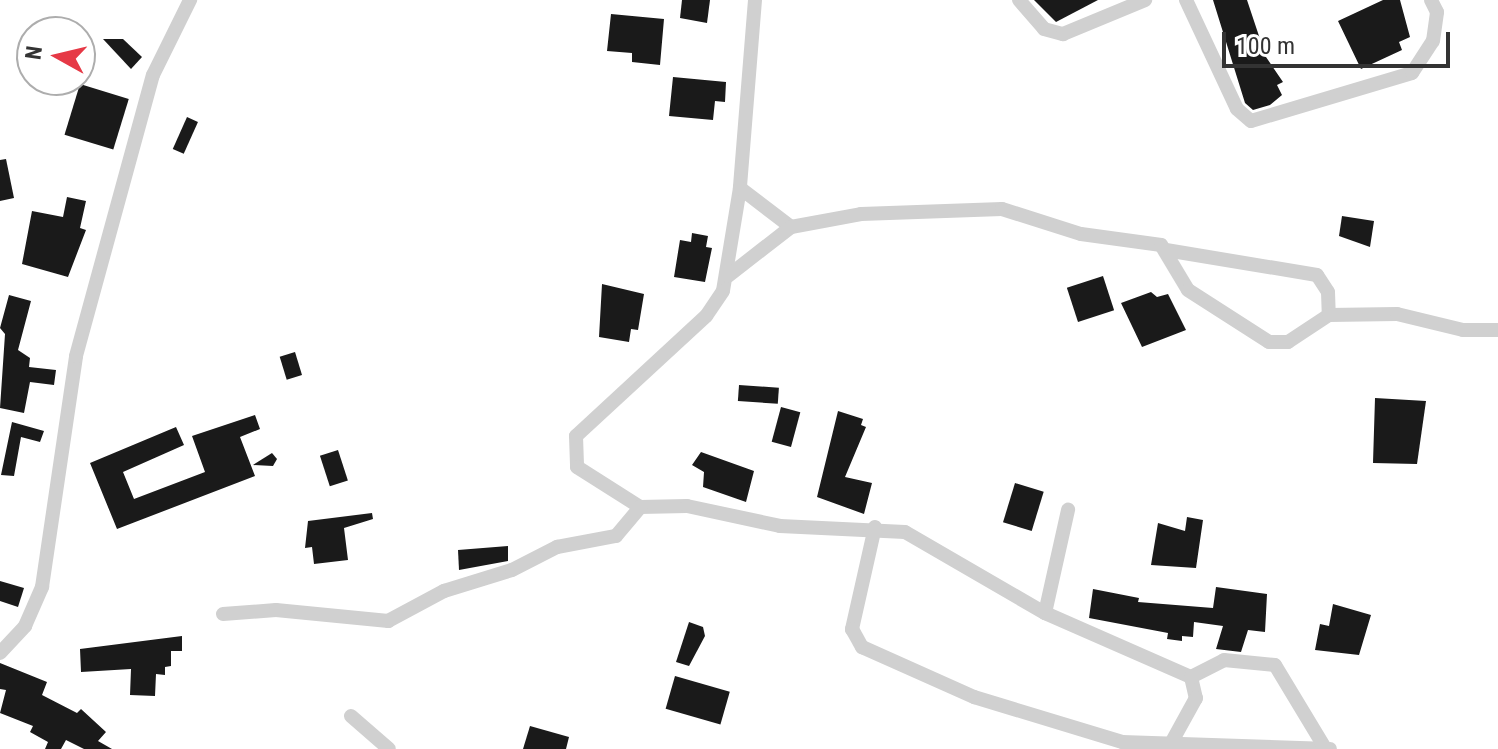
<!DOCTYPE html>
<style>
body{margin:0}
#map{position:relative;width:1498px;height:749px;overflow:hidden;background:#fff;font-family:"Roboto Condensed",sans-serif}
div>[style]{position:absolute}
.building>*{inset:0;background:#1a1a1a;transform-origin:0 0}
.minor>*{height:14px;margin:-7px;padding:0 7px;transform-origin:7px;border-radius:7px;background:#d0d0d0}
span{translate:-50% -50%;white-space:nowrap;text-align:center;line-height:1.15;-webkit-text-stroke:8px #fff;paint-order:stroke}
.north{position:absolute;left:16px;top:16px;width:80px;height:80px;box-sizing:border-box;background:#fff;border:2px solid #adadad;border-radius:50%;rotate:278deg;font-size:22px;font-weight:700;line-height:32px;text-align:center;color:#333}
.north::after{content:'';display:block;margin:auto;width:28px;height:36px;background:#e63946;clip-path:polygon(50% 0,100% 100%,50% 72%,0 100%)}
.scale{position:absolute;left:1222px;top:32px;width:228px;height:36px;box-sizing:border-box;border:4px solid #333;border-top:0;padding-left:10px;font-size:24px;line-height:28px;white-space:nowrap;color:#333;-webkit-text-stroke:6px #fff;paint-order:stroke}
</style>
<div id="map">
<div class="building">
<div style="clip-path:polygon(682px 0,710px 0,707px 23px,680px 18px)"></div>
<div style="clip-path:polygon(1034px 0,1098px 0,1056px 22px)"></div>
<div style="clip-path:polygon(1213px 0,1247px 0,1266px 57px,1283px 82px,1277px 85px,1282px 95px,1270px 105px,1253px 110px,1245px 103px)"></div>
<div style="clip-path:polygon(1383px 0,1400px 0,1410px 37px,1399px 42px,1402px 50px,1361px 69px,1338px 21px)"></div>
<div style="clip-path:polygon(611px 14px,664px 19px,660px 65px,632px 62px,632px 53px,607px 51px)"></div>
<div style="clip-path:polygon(103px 39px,123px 39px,142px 57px,131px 69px)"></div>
<div style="clip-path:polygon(673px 77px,726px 82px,725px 102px,715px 101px,713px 120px,669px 116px)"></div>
<div style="left:80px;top:84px;width:51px;height:53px;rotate:17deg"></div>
<div style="left:187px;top:117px;width:12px;height:35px;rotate:24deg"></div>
<div style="clip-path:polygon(6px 159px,14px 198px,0 201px,0 160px)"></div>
<div style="clip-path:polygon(67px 197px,86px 201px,80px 228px,86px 230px,68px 277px,22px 264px,32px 211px,63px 217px)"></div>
<div style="clip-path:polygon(1342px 216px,1374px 221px,1370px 247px,1339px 236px)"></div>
<div style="clip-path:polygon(692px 233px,708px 236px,706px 247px,712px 248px,705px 282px,674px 277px,680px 240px,691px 242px)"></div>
<div style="left:1103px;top:276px;width:36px;height:38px;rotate:72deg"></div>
<div style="clip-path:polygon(602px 284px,644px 294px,638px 330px,631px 329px,629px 342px,599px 337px)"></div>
<div style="clip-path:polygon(1151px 292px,1157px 297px,1168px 294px,1186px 330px,1142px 347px,1121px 303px)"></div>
<div style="clip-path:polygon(9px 295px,31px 301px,18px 350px,30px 358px,29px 367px,56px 370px,54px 385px,30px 382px,24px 413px,0 408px,5px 334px,0 328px)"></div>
<div style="left:295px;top:352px;width:24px;height:16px;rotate:73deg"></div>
<div style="left:739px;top:385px;width:40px;height:16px;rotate:4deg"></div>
<div style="clip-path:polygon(1375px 398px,1426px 401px,1417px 464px,1373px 463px)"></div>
<div style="left:781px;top:407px;width:20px;height:36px;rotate:15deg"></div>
<div style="clip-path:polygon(838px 411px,863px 419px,861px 425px,866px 427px,845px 477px,872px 483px,864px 514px,817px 497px)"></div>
<div style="clip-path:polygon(255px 415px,260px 429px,240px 437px,255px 476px,117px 529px,90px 463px,176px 427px,184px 445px,123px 472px,134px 499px,205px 472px,192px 436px)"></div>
<div style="clip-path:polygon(12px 422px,44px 431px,40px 442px,21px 437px,14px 476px,1px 475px)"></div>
<div style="left:338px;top:450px;width:32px;height:19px;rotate:72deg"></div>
<div style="clip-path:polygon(701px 452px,754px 471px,746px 502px,703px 487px,704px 472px,692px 465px)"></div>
<div style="clip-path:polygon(272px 453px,277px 459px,273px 466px,253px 465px)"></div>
<div style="left:1015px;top:483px;width:30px;height:41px;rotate:17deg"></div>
<div style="clip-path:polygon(372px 513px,373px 519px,344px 528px,348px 560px,314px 564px,312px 547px,305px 548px,308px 521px)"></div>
<div style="clip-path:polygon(1187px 517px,1203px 520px,1196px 568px,1151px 565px,1158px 523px,1185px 531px)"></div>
<div style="clip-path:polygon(508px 546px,508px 561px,459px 570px,458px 550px)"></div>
<div style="clip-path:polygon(0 581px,24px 588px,18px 607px,0 601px)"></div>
<div style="clip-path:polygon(1216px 587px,1267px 594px,1265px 632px,1248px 630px,1241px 652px,1216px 649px,1223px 626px,1194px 622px,1193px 637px,1182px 636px,1182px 641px,1167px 639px,1168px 633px,1089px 618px,1093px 589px,1139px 598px,1138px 602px,1213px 608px)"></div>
<div style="clip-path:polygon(1333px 604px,1371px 615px,1359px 655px,1315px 650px,1320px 624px,1329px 626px)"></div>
<div style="clip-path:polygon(689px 622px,703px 627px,705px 636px,689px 666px,676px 662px)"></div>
<div style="clip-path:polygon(182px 636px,182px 651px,171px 651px,171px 666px,165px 667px,165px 675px,156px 674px,155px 696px,130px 695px,131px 669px,81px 672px,80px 649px)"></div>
<div style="clip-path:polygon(0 663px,47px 682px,42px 695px,77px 713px,81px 709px,106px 732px,98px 741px,112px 749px,84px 749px,66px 740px,61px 749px,45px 749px,48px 742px,30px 732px,33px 726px,0 713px,6px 690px,0 689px)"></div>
<div style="left:675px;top:676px;width:57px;height:34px;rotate:16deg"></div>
<div style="clip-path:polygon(530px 726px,569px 737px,566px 749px,523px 749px)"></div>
</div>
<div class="minor">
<div style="left:755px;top:0;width:189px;rotate:94.6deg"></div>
<div style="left:740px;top:188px;width:104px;rotate:99.4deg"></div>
<div style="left:723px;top:291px;width:30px;rotate:124deg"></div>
<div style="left:706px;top:316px;width:177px;rotate:137.3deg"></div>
<div style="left:576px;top:436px;width:31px;rotate:88deg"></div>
<div style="left:577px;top:467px;width:75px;rotate:32.4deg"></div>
<div style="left:640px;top:507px;width:47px;rotate:-1.2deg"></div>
<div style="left:687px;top:506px;width:95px;rotate:12.1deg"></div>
<div style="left:780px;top:526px;width:125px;rotate:2.7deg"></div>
<div style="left:905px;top:532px;width:162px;rotate:30.1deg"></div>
<div style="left:1045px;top:613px;width:159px;rotate:23.7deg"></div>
<div style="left:1191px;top:677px;width:22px;rotate:77deg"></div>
<div style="left:1196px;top:698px;width:56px;rotate:118.9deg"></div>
<div style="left:1019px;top:0;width:38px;rotate:49deg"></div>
<div style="left:1044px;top:29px;width:20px;rotate:15deg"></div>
<div style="left:1063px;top:34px;width:89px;rotate:-22.5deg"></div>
<div style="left:1186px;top:0;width:120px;rotate:64.9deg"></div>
<div style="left:1237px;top:109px;width:18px;rotate:41deg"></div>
<div style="left:1251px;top:121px;width:168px;rotate:-16.6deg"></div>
<div style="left:1412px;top:73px;width:38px;rotate:-57deg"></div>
<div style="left:1433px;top:41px;width:29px;rotate:-82deg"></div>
<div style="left:1437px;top:12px;width:13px;rotate:-117deg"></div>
<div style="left:740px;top:188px;width:64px;rotate:37.4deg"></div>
<div style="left:1166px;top:250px;width:153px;rotate:9.4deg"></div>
<div style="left:1317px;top:275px;width:20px;rotate:57deg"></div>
<div style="left:1328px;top:292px;width:23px;rotate:88deg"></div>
<div style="left:728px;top:276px;width:80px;rotate:-37.9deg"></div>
<div style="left:791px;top:227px;width:71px;rotate:-10.5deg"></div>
<div style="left:861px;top:214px;width:141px;rotate:-2deg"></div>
<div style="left:1002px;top:209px;width:83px;rotate:17.6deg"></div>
<div style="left:1081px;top:234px;width:81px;rotate:7.8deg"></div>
<div style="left:1161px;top:245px;width:52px;rotate:59deg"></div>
<div style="left:1188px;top:290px;width:96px;rotate:32.7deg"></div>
<div style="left:1269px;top:342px;width:19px"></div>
<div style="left:1288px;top:342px;width:49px;rotate:-33.4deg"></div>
<div style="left:1329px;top:315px;width:68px;rotate:-0.8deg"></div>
<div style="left:1397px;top:314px;width:68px;rotate:13.6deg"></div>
<div style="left:1463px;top:330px;width:35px"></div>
<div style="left:875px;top:527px;width:105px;rotate:102.7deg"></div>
<div style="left:852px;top:629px;width:21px;rotate:61deg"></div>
<div style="left:862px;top:647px;width:123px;rotate:24.1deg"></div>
<div style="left:974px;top:697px;width:155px;rotate:16.9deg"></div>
<div style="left:1122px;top:742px;width:208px;rotate:1.9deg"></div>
<div style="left:1045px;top:613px;width:106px;rotate:-77.4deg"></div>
<div style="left:223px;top:614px;width:53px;rotate:-4.3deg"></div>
<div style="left:276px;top:610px;width:113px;rotate:5.6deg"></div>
<div style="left:388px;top:621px;width:64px;rotate:-28.2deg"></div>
<div style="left:444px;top:591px;width:71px;rotate:-17.2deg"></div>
<div style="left:512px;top:570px;width:51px;rotate:-27.1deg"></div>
<div style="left:557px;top:547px;width:60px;rotate:-10.6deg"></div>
<div style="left:616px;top:536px;width:38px;rotate:-50deg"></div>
<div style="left:0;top:653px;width:37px;rotate:-47deg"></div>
<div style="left:25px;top:626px;width:43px;rotate:-66.4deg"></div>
<div style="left:42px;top:587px;width:233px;rotate:-81.6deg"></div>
<div style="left:76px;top:356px;width:291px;rotate:-74.7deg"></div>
<div style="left:153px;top:75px;width:84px;rotate:-63.7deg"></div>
<div style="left:1191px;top:677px;width:37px;rotate:-27deg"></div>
<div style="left:1224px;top:660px;width:51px;rotate:5.6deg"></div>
<div style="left:1275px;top:665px;width:97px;rotate:58.9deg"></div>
<div style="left:351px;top:716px;width:50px;rotate:41deg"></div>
</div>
<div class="north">N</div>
<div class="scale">100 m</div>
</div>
